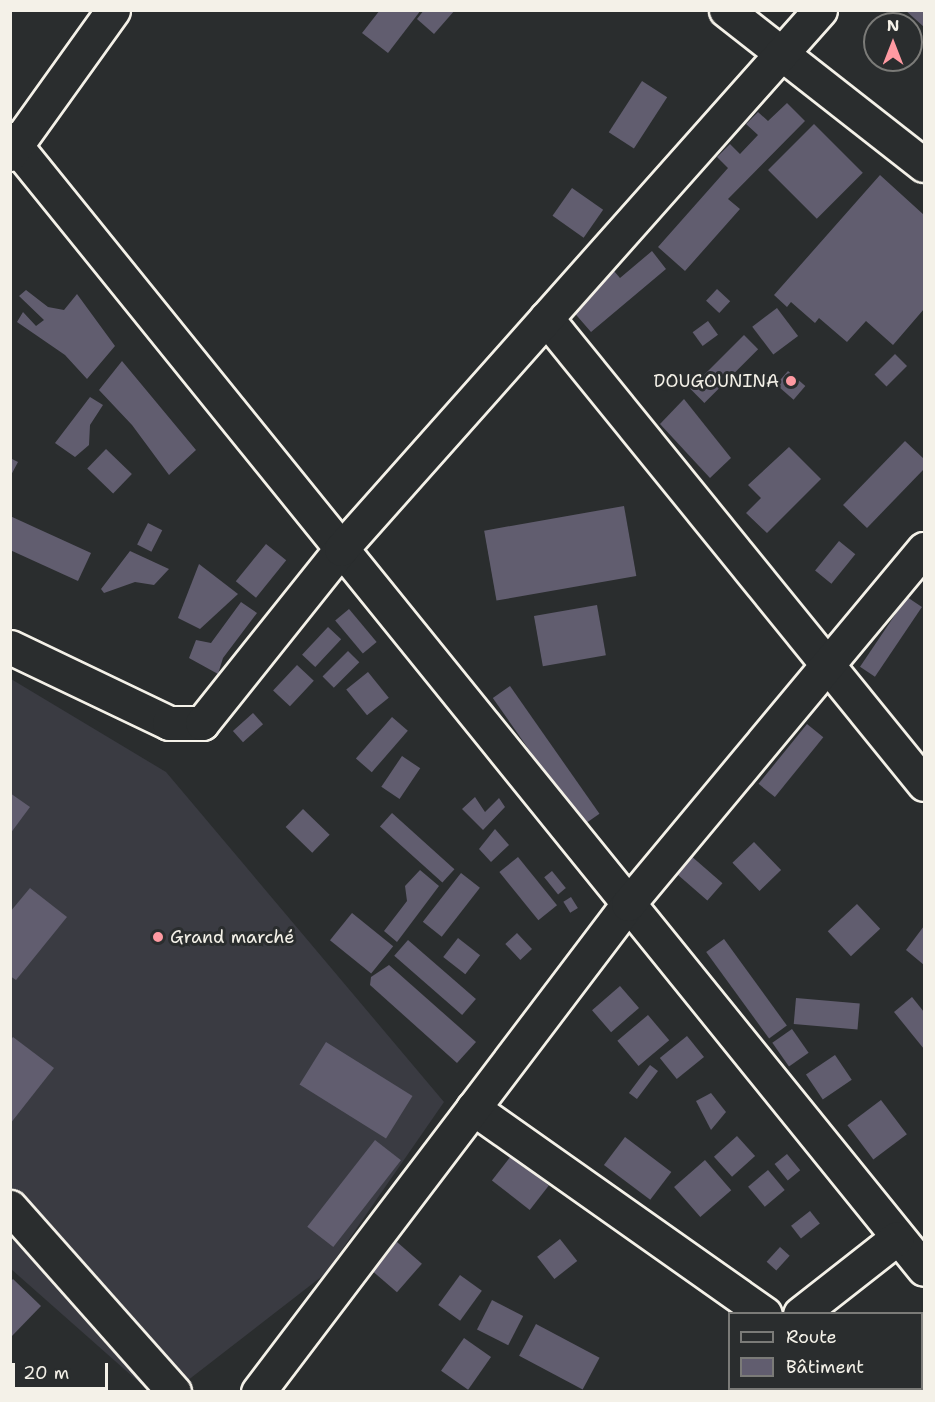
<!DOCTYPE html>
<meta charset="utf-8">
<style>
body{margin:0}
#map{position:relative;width:935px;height:1402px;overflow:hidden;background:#2a2d2e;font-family:"Shantell Sans",sans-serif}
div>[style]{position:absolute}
.built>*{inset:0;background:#3a3b42}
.building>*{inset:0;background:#615d6f;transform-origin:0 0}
.roads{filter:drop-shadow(2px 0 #f4f1e8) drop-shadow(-2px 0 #f4f1e8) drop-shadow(0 2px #f4f1e8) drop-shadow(0 -2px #f4f1e8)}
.minor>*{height:33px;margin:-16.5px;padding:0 16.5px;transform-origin:16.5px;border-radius:16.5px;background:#2a2d2e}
.tertiary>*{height:33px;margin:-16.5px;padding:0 16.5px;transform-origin:16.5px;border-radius:16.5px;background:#2a2d2e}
.dots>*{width:16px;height:16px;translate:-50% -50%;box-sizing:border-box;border:3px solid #2a2d2e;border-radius:50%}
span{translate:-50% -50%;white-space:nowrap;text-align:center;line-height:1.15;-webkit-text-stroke:6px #2a2d2e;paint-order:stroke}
.poi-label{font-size:18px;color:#f4f1e8}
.right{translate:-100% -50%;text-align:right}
.left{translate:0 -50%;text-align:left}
.frame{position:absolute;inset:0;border:12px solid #f4f1e8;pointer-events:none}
.legend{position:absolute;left:728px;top:1312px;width:195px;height:78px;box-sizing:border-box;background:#2a2d2e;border:2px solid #7b7b78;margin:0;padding:8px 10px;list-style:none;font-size:18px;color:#f4f1e8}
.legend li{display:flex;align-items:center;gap:12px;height:30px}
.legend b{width:30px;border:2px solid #7b7b78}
.north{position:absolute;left:863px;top:12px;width:60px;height:60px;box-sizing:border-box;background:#2a2d2e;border:2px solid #7b7b78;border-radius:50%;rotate:0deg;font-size:16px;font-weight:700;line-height:24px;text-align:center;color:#f4f1e8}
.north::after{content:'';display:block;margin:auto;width:21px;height:27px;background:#ff9aa2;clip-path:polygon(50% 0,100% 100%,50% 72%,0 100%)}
.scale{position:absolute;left:12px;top:1363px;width:96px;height:27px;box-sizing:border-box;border:3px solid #f4f1e8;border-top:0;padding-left:8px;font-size:18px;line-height:21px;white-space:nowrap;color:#f4f1e8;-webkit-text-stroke:4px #2a2d2e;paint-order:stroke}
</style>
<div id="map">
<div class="built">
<div style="clip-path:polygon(11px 679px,166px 772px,444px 1102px,325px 1274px,174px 1391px,149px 1391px,11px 1269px)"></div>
</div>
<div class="building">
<div style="clip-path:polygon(380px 10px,421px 10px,388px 53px,362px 33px)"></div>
<div style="clip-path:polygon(424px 10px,455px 10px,434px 34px,417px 19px)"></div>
<div style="clip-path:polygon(905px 10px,924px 10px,924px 27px)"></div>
<div style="left:642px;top:81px;width:30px;height:61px;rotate:33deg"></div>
<div style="clip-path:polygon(787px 103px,805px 121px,728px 199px,740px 209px,685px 271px,658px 247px,728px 168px,717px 157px,730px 144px,740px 154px,758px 135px,746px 124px,758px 112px,768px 121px)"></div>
<div style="left:814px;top:124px;width:69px;height:65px;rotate:45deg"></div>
<div style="clip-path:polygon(880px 175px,924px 215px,924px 309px,893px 345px,866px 321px,847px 342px,819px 318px,815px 323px,791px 302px,787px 307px,774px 295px)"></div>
<div style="left:572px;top:188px;width:38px;height:34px;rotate:35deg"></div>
<div style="clip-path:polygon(652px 251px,666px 269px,591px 332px,571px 309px,614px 271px,620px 278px)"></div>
<div style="left:717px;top:289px;width:18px;height:16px;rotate:43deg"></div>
<div style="clip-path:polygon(26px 290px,48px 307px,64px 310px,77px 294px,115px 346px,87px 379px,65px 355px,17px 322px,23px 312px,36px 326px,44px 320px,19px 296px)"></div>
<div style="left:777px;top:308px;width:35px;height:31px;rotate:53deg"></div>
<div style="left:708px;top:321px;width:17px;height:19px;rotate:54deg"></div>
<div style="left:744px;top:335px;width:20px;height:76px;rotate:45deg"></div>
<div style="left:895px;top:354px;width:17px;height:29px;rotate:45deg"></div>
<div style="clip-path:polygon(122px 361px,196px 450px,169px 475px,132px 425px,99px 390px)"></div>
<div style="left:788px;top:371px;width:23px;height:18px;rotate:41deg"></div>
<div style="clip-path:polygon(90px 397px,103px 405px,90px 425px,89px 445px,75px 457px,55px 443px)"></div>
<div style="clip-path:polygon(684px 399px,731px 458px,710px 478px,660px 424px)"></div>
<div style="clip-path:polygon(905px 441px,924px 459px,924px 469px,867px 528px,843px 505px)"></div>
<div style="clip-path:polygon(789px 447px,821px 479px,767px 533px,746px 513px,761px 498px,748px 485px)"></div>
<div style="left:106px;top:449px;width:36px;height:27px;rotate:44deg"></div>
<div style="clip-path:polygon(10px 458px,18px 462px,10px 477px)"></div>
<div style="left:624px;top:506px;width:71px;height:142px;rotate:80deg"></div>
<div style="clip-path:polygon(10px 516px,91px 553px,78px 581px,10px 550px)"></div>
<div style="left:148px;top:523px;width:16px;height:24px;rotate:27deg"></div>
<div style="left:839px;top:541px;width:21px;height:38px;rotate:39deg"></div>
<div style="left:266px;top:544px;width:26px;height:48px;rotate:39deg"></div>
<div style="clip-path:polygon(130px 551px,169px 569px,154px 585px,135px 582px,104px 593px,101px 589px)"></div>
<div style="clip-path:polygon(199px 564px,238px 594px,200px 629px,178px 618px)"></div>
<div style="left:907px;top:597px;width:18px;height:84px;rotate:34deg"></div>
<div style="clip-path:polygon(241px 602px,257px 613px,223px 658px,218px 674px,189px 658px,196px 640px,211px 643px)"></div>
<div style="left:597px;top:605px;width:51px;height:64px;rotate:80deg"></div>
<div style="left:349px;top:609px;width:43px;height:18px;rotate:50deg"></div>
<div style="left:328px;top:627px;width:18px;height:38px;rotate:43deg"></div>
<div style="left:348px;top:651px;width:16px;height:36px;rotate:45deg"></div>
<div style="left:297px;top:665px;width:23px;height:35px;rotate:43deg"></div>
<div style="left:368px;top:672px;width:33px;height:28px;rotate:51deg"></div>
<div style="left:510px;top:686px;width:156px;height:21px;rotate:55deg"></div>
<div style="left:253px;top:713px;width:15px;height:27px;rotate:48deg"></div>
<div style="left:392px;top:717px;width:21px;height:55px;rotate:41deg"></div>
<div style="left:807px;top:724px;width:21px;height:77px;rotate:39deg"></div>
<div style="left:402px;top:756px;width:22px;height:37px;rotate:34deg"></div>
<div style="clip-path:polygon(10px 793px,30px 807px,10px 834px)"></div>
<div style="clip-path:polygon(475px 797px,485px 812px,499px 798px,505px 807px,483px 830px,462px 809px)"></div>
<div style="left:303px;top:809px;width:37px;height:25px;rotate:44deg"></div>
<div style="left:392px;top:813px;width:84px;height:18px;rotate:42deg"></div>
<div style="clip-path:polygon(495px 829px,509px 845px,491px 862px,479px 849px)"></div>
<div style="left:754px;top:842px;width:39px;height:30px;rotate:46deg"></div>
<div style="left:690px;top:855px;width:43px;height:23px;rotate:41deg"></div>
<div style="left:518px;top:857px;width:62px;height:24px;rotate:51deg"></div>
<div style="clip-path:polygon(420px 870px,439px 886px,397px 942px,384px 931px,407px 901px,405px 886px)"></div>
<div style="left:552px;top:871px;width:22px;height:10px;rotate:51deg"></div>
<div style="left:461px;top:873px;width:24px;height:62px;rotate:38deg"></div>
<div style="clip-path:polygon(30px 888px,67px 917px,16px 980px,10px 976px,10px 912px)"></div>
<div style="left:571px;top:897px;width:13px;height:9px;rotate:58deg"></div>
<div style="left:857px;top:904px;width:34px;height:40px;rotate:47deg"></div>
<div style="left:352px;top:913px;width:53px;height:35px;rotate:39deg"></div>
<div style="clip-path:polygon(924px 926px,924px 965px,906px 950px)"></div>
<div style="left:517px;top:933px;width:22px;height:16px;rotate:47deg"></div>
<div style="left:458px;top:938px;width:28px;height:24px;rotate:38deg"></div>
<div style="left:724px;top:939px;width:107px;height:22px;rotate:54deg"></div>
<div style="left:408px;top:940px;width:90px;height:21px;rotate:41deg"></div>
<div style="clip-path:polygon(389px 965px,476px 1042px,457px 1063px,370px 985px,371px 977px)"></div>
<div style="left:620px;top:986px;width:29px;height:37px;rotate:49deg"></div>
<div style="clip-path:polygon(912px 997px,924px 1012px,924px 1049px,894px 1012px)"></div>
<div style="left:796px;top:998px;width:64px;height:26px;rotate:5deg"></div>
<div style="left:648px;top:1015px;width:33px;height:40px;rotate:50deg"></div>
<div style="left:792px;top:1029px;width:29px;height:24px;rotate:55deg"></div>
<div style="left:687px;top:1036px;width:27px;height:35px;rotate:51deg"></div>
<div style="clip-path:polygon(13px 1037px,54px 1068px,10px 1124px,10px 1041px)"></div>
<div style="left:326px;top:1042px;width:102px;height:50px;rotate:32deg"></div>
<div style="left:835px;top:1055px;width:30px;height:35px;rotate:56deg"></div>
<div style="left:650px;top:1065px;width:10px;height:35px;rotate:37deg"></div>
<div style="clip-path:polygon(711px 1093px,726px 1112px,711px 1130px,696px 1101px)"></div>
<div style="left:881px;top:1100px;width:43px;height:42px;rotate:53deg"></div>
<div style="left:737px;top:1136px;width:27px;height:31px;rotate:48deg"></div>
<div style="left:625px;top:1137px;width:58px;height:35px;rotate:37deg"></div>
<div style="left:375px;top:1140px;width:33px;height:110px;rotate:38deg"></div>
<div style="left:787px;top:1154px;width:21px;height:16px;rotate:51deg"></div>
<div style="left:511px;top:1156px;width:48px;height:31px;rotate:38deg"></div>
<div style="left:705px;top:1160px;width:40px;height:41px;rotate:49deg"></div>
<div style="left:768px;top:1170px;width:26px;height:26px;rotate:50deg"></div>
<div style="left:810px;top:1211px;width:16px;height:24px;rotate:52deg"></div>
<div style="left:560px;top:1239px;width:28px;height:29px;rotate:52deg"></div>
<div style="left:397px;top:1242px;width:33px;height:38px;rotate:41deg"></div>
<div style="left:780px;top:1247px;width:13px;height:20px;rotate:42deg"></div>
<div style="left:460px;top:1275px;width:27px;height:37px;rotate:36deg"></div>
<div style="clip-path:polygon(13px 1279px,41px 1306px,10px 1338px,10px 1282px)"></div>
<div style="left:492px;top:1300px;width:35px;height:33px;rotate:27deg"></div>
<div style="left:536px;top:1324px;width:72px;height:36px;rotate:28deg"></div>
<div style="left:464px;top:1338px;width:33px;height:40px;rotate:35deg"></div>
</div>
<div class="roads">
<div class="minor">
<div style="left:726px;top:10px;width:251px;rotate:38.1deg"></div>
<div style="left:10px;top:139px;width:1453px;rotate:51.03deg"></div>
<div style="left:546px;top:318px;width:600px;rotate:50.95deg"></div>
<div style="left:10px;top:647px;width:176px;rotate:25.5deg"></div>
<div style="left:169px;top:723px;width:33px"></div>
<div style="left:202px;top:723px;width:223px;rotate:-51.4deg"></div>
<div style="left:341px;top:549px;width:721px;rotate:-48.37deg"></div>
<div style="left:473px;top:1108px;width:357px;rotate:35.2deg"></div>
<div style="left:10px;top:1207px;width:247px;rotate:48.4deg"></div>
<div style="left:800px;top:1314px;width:123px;rotate:-38.1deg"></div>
<div style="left:803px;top:1388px;width:4px;rotate:76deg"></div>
<div style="left:258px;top:1392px;width:612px;rotate:-52.83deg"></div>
<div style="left:628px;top:904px;width:462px;rotate:-50.2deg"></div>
</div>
<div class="tertiary">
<div style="left:10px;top:154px;width:177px;rotate:-54.4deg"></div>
</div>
</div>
<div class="dots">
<div style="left:791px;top:381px;background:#ff9aa2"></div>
<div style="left:158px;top:937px;background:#ff9aa2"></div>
</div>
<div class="poi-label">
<span class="right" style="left:779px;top:381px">DOUGOUNINA</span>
<span class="left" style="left:170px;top:937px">Grand marché</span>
</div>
<div class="frame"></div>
<ul class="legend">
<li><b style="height:8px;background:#2a2d2e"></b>Route</li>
<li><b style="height:16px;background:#615d6f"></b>Bâtiment</li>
</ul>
<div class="north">N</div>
<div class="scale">20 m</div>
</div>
